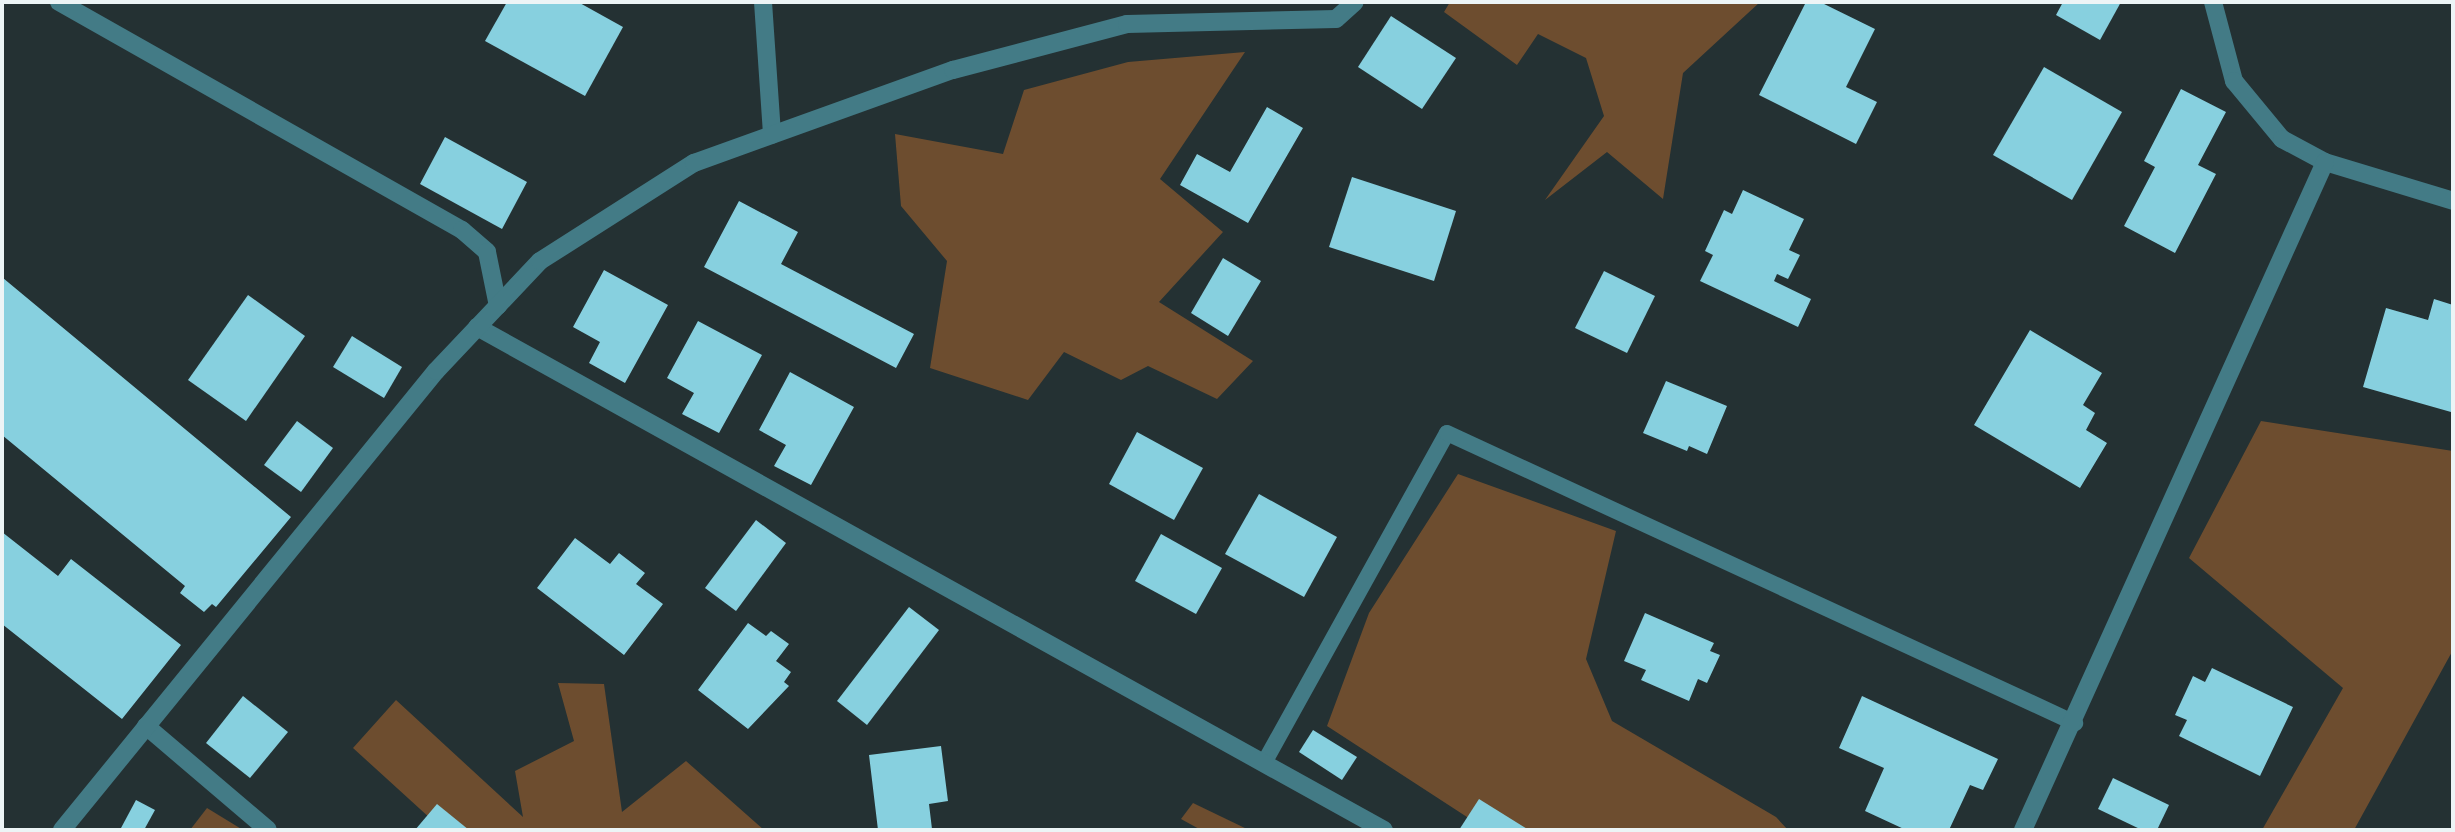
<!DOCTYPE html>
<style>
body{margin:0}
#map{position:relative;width:2455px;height:832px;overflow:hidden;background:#243133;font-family:"Noto Sans",sans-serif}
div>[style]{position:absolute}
.green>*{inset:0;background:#6d4d2f}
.building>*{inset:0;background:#87d0df}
.service>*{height:16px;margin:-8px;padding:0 8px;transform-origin:8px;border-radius:8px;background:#437b86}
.minor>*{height:18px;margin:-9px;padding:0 9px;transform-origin:9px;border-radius:9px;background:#437b86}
span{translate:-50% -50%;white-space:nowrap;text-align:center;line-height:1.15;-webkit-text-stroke:7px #1a2729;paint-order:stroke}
.frame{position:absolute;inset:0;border:4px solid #ecf4f6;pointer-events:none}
</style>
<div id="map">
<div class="green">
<div style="clip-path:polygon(1450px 2px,1760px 2px,1683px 73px,1663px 199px,1607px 152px,1545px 200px,1604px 116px,1586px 58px,1538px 34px,1517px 65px,1444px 12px)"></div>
<div style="clip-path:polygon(1245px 52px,1160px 179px,1223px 232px,1159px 302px,1253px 361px,1217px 399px,1148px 366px,1121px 380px,1064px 352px,1028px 400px,930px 368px,947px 261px,901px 206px,895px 134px,1003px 154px,1024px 90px,1128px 62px)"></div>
<div style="clip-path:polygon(2261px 421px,2453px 451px,2453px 650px,2354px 830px,2262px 830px,2343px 688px,2189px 558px)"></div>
<div style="clip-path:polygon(1458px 474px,1616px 531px,1586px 659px,1612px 721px,1776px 817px,1788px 830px,1487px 830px,1327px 726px,1369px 613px)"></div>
<div style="clip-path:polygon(558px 683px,604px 684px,622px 812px,686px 761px,764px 830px,427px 830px,431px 819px,353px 748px,396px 700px,523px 817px,515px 771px,574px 741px)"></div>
<div style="clip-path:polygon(1193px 803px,1249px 830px,1201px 830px,1181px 819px)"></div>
<div style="clip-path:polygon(207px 808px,243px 830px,190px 830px)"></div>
</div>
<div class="building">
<div style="clip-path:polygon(507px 2px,578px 2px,623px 27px,585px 96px,485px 41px)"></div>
<div style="clip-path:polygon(1806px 2px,1820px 2px,1875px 29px,1846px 87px,1877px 102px,1856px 144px,1759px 95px)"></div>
<div style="clip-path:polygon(2063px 2px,2121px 2px,2100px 40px,2056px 15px)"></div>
<div style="clip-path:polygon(1391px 16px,1456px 58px,1422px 109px,1358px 67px)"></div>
<div style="clip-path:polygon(2044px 67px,2122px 112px,2072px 200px,1993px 155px)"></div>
<div style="clip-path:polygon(2181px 89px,2226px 112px,2198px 165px,2216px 174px,2175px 253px,2124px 226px,2155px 167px,2144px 161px)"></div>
<div style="clip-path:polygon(1267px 107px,1303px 128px,1248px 223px,1180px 185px,1197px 154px,1230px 172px)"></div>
<div style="clip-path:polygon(445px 137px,527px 182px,502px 229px,420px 184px)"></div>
<div style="clip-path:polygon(1352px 177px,1456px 211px,1434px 281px,1329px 247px)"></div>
<div style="clip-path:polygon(1743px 190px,1804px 219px,1789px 250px,1800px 255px,1788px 279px,1777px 274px,1774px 281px,1811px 299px,1798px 327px,1700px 281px,1713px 255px,1705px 251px,1724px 210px,1732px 214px)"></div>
<div style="clip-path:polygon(739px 201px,798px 232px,781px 264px,914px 334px,896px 368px,704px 267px)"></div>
<div style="clip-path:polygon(1223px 258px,1261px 281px,1228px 336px,1191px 313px)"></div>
<div style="clip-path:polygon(604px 270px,668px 305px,625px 383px,589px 363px,600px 342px,573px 327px)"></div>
<div style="clip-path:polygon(1604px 271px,1655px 296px,1627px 353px,1575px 328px)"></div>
<div style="clip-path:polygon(3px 278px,291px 517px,216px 607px,212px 604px,204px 612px,180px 593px,185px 586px,2px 435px)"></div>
<div style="clip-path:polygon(248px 295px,305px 336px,246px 421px,188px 380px)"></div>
<div style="clip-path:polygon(2434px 299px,2453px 305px,2451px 412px,2363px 387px,2386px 308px,2428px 320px)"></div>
<div style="clip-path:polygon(698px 321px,762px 355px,719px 433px,682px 414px,694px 393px,667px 378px)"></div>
<div style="clip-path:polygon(2030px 330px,2102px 373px,2083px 405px,2095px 413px,2086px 430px,2107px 443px,2080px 488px,1974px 425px)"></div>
<div style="clip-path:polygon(352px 336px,402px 367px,384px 398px,333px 367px)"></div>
<div style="clip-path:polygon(790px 372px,854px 407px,811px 485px,774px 466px,786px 445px,759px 430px)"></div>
<div style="clip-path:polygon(1666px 381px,1727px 406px,1707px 454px,1689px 446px,1687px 451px,1643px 433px)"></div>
<div style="clip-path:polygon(297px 421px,333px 448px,301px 492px,264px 465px)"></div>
<div style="clip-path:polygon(1137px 432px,1203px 468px,1174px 520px,1109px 484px)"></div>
<div style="clip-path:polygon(1259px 494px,1337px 537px,1304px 597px,1225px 554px)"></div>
<div style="clip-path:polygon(756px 520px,786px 543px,736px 611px,705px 588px)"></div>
<div style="clip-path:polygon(2px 532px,58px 576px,71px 559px,181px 645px,122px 719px,2px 624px)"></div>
<div style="clip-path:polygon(1161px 534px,1222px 568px,1196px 614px,1135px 581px)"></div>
<div style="clip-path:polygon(575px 538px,610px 564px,619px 553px,645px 573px,636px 584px,663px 604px,624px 655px,537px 588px)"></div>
<div style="clip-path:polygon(909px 607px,939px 630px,867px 725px,837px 701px)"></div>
<div style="clip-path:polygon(1645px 613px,1714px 643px,1710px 651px,1720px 655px,1707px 683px,1698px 679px,1689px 701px,1641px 680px,1646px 670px,1624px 661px)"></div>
<div style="clip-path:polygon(748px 623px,766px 636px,771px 631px,789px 644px,776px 661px,791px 672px,784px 682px,789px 686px,748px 729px,698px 690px)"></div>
<div style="clip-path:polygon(2212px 668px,2293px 707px,2260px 776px,2179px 736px,2187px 720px,2175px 715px,2193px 676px,2205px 682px)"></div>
<div style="clip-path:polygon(243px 696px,288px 732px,250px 778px,206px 743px)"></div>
<div style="clip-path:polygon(1862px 696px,1998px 759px,1983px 790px,1970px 785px,1949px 830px,1906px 830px,1865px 811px,1884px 768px,1839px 748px)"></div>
<div style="clip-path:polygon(1313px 730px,1357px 757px,1342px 780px,1299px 752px)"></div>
<div style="clip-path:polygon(941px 746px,948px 801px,929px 804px,932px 829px,878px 830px,869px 755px)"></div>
<div style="clip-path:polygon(2113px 778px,2169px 805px,2157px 830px,2142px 830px,2098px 809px)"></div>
<div style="clip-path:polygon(1479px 799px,1529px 830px,1459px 830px)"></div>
<div style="clip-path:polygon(136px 800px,155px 810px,144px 830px,125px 830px,121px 828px)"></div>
<div style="clip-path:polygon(437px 804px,469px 830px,415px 830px)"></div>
</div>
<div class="service">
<div style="left:1264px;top:763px;width:377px;rotate:-61deg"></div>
<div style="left:1447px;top:433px;width:692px;rotate:24.79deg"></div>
</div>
<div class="minor">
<div style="left:59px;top:2px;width:463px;rotate:29.5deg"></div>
<div style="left:462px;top:230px;width:33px;rotate:41deg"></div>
<div style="left:487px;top:252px;width:55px;rotate:78.5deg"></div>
<div style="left:763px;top:2px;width:133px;rotate:86.1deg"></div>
<div style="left:2213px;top:2px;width:82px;rotate:75.1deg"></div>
<div style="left:2234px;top:81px;width:75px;rotate:50.4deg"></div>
<div style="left:2282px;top:139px;width:49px;rotate:28.1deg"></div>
<div style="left:2325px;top:162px;width:134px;rotate:16.9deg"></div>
<div style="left:477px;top:327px;width:1037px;rotate:29.01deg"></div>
<div style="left:146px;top:726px;width:160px;rotate:40.4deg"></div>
<div style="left:62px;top:830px;width:592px;rotate:-50.83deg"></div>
<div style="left:436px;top:371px;width:151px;rotate:-46.6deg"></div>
<div style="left:540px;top:261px;width:183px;rotate:-32.5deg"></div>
<div style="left:694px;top:163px;width:275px;rotate:-19.8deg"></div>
<div style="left:953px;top:70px;width:180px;rotate:-14.8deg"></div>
<div style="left:1127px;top:24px;width:209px;rotate:-1.4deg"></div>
<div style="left:1336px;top:19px;width:25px;rotate:-42deg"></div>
<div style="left:2023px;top:830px;width:733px;rotate:-65.67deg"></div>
</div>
<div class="frame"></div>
</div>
